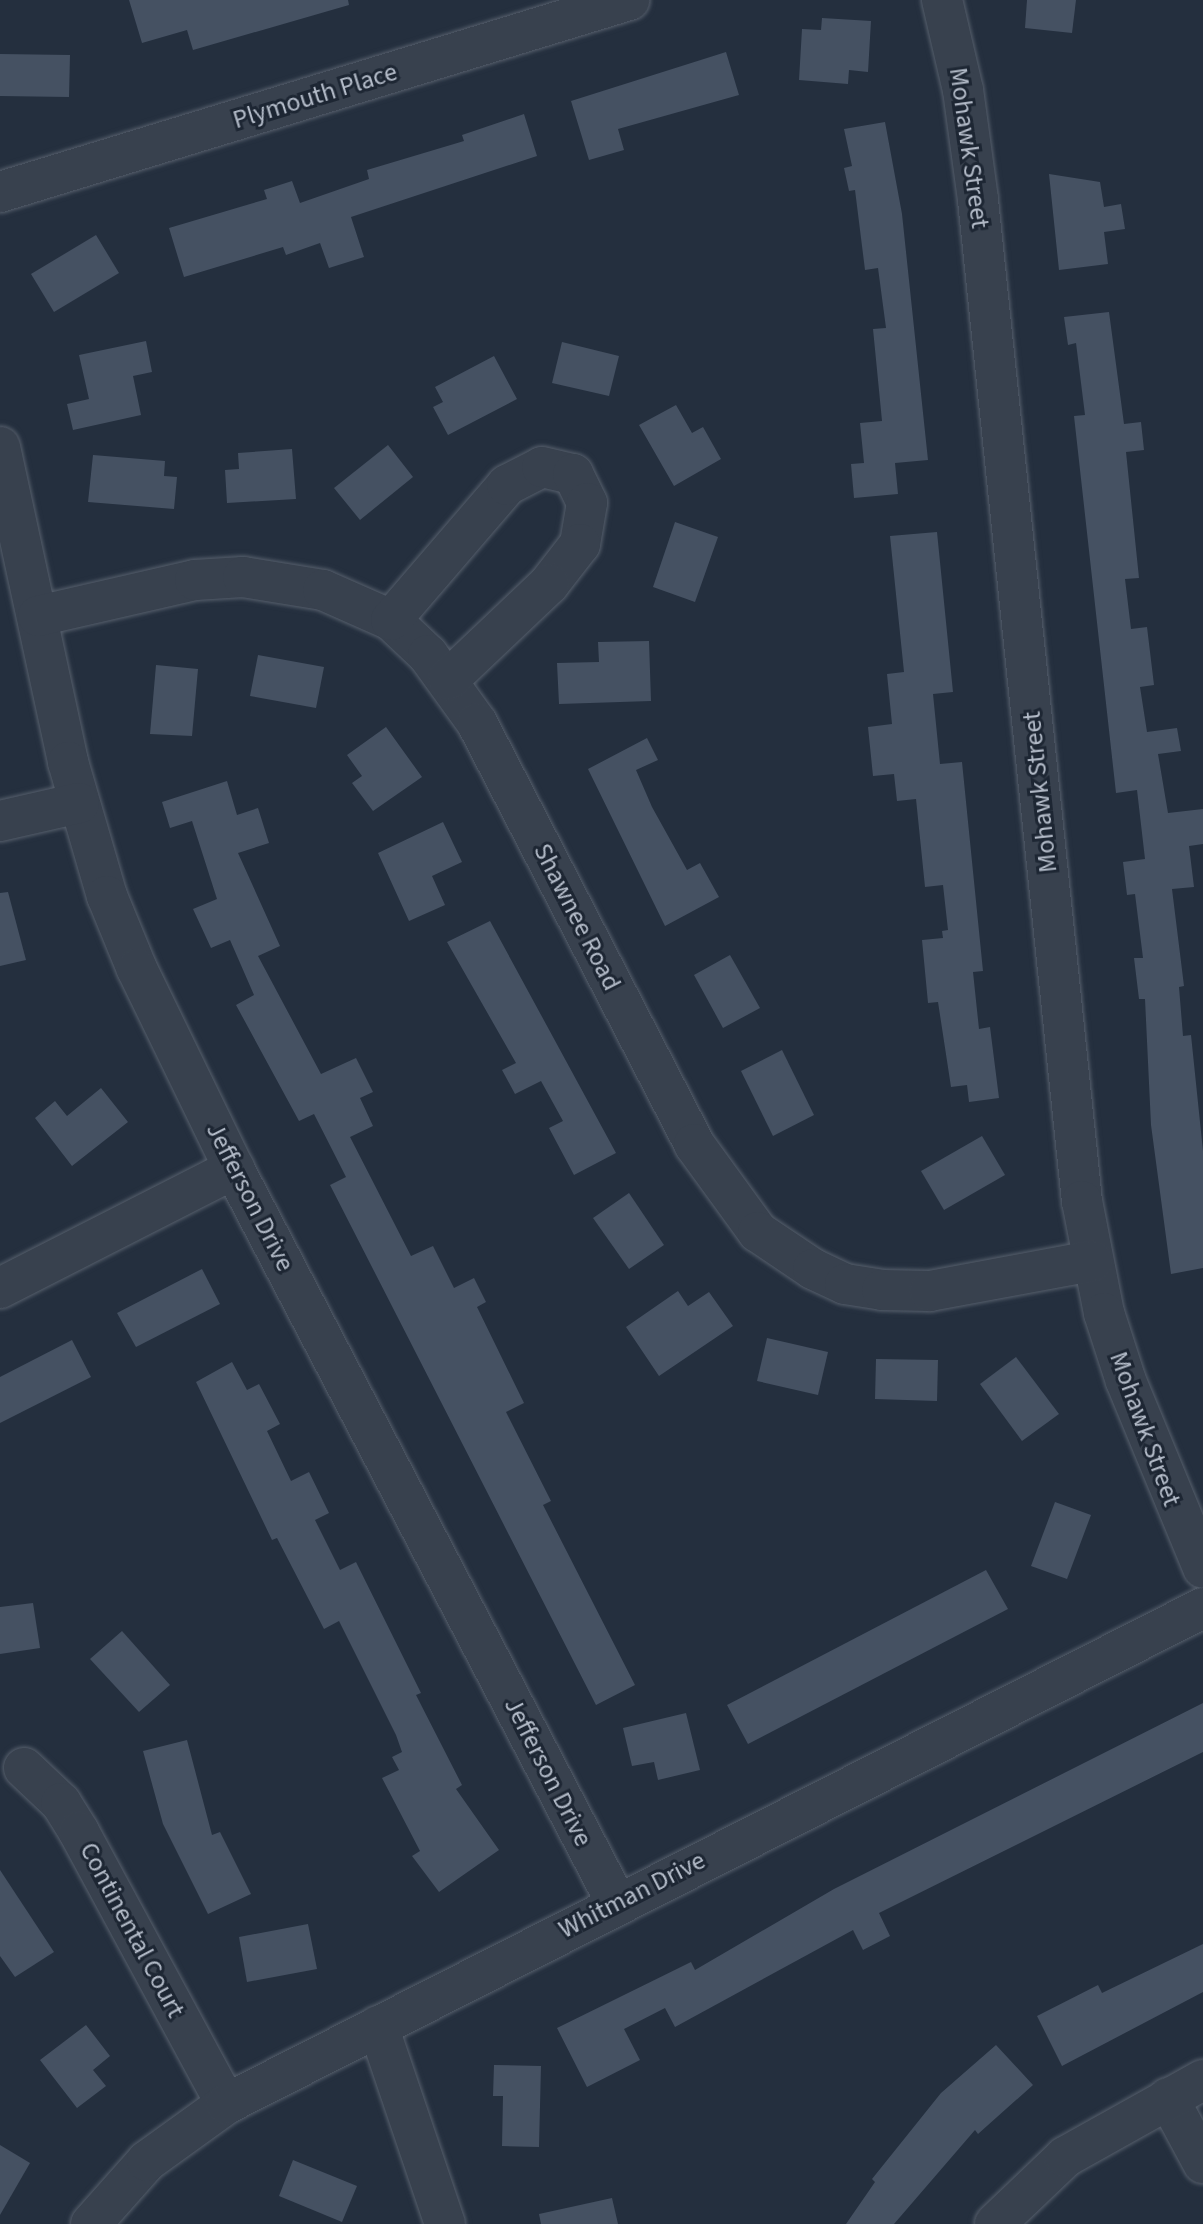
<!DOCTYPE html>
<style>
body{margin:0}
#map{position:relative;width:1203px;height:2224px;overflow:hidden;background:#242f3e;font-family:"Source Sans 3",sans-serif}
div>[style]{position:absolute}
.building>*{inset:0;background:#455162}
.roads{filter:drop-shadow(0 0 2px #565f6c) drop-shadow(0 0 2px #565f6c)}
.minor>*{height:40px;margin:-20px;padding:0 20px;transform-origin:20px;border-radius:20px;background:#38414e}
span{translate:-50% -50%;white-space:nowrap;text-align:center;line-height:1.15;-webkit-text-stroke:6px #1d2633;paint-order:stroke}
.street-label{font-size:26px;color:#b4bcc9}
</style>
<div id="map">
<div class="building">
<div style="clip-path:polygon(129px 0,348px 0,349px 5px,193px 50px,187px 30px,142px 43px)"></div>
<div style="clip-path:polygon(1027px 0,1076px 0,1072px 33px,1025px 28px)"></div>
<div style="clip-path:polygon(822px 18px,871px 21px,868px 72px,849px 70px,848px 84px,799px 80px,802px 29px,821px 30px)"></div>
<div style="clip-path:polygon(726px 52px,739px 95px,618px 129px,624px 150px,589px 160px,571px 101px)"></div>
<div style="clip-path:polygon(0 54px,70px 55px,69px 97px,0 96px)"></div>
<div style="clip-path:polygon(524px 114px,537px 156px,351px 217px,364px 257px,329px 268px,320px 243px,286px 255px,283px 247px,184px 277px,169px 228px,267px 199px,264px 190px,292px 181px,300px 203px,369px 179px,367px 170px,464px 141px,462px 135px)"></div>
<div style="clip-path:polygon(885px 122px,902px 214px,928px 460px,895px 463px,898px 494px,854px 498px,851px 464px,864px 463px,860px 423px,882px 421px,873px 329px,886px 328px,878px 268px,865px 270px,855px 190px,849px 191px,844px 168px,852px 166px,844px 129px)"></div>
<div style="clip-path:polygon(1049px 174px,1100px 182px,1104px 207px,1121px 204px,1125px 229px,1104px 232px,1108px 264px,1059px 270px)"></div>
<div style="clip-path:polygon(96px 235px,119px 273px,54px 312px,31px 274px)"></div>
<div style="clip-path:polygon(1109px 312px,1124px 424px,1141px 422px,1144px 450px,1126px 452px,1139px 578px,1125px 579px,1131px 629px,1147px 627px,1154px 685px,1140px 687px,1147px 732px,1177px 728px,1181px 751px,1158px 754px,1168px 813px,1203px 809px,1203px 844px,1189px 846px,1194px 887px,1172px 889px,1184px 986px,1179px 987px,1183px 1036px,1191px 1035px,1203px 1151px,1203px 1268px,1171px 1274px,1151px 1125px,1145px 999px,1139px 999px,1134px 958px,1143px 958px,1135px 894px,1127px 895px,1123px 862px,1145px 859px,1137px 790px,1116px 793px,1074px 416px,1085px 415px,1076px 343px,1068px 345px,1064px 317px)"></div>
<div style="clip-path:polygon(146px 341px,152px 372px,133px 376px,141px 415px,73px 430px,67px 404px,89px 399px,79px 355px)"></div>
<div style="clip-path:polygon(562px 342px,619px 356px,609px 396px,552px 383px)"></div>
<div style="clip-path:polygon(494px 356px,517px 399px,448px 435px,433px 407px,443px 402px,435px 387px)"></div>
<div style="clip-path:polygon(676px 405px,692px 433px,703px 427px,721px 459px,674px 486px,639px 425px)"></div>
<div style="clip-path:polygon(388px 445px,413px 477px,360px 520px,334px 488px)"></div>
<div style="clip-path:polygon(292px 449px,296px 499px,227px 503px,225px 470px,239px 469px,238px 453px)"></div>
<div style="clip-path:polygon(93px 455px,165px 461px,164px 476px,177px 477px,174px 509px,88px 502px)"></div>
<div style="clip-path:polygon(675px 522px,718px 537px,695px 602px,653px 587px)"></div>
<div style="clip-path:polygon(937px 532px,953px 692px,933px 694px,940px 764px,962px 762px,983px 971px,973px 972px,979px 1029px,990px 1027px,999px 1098px,969px 1102px,967px 1085px,951px 1087px,938px 1002px,928px 1003px,922px 940px,943px 938px,942px 931px,948px 930px,943px 885px,925px 887px,916px 799px,897px 801px,894px 774px,873px 776px,868px 727px,892px 724px,887px 674px,904px 672px,890px 536px)"></div>
<div style="clip-path:polygon(649px 641px,651px 701px,559px 704px,557px 663px,599px 662px,598px 642px)"></div>
<div style="clip-path:polygon(258px 655px,324px 667px,316px 708px,250px 696px)"></div>
<div style="clip-path:polygon(156px 665px,198px 669px,192px 736px,150px 734px)"></div>
<div style="clip-path:polygon(386px 727px,422px 777px,373px 811px,352px 783px,362px 776px,347px 755px)"></div>
<div style="clip-path:polygon(647px 738px,658px 760px,636px 770px,652px 807px,687px 870px,700px 863px,719px 897px,665px 926px,588px 769px)"></div>
<div style="clip-path:polygon(227px 781px,237px 815px,258px 808px,269px 843px,238px 853px,280px 946px,258px 956px,321px 1074px,356px 1058px,373px 1092px,360px 1098px,373px 1126px,350px 1137px,411px 1256px,433px 1246px,454px 1288px,474px 1278px,486px 1302px,477px 1307px,524px 1403px,506px 1412px,551px 1501px,543px 1505px,635px 1685px,596px 1705px,330px 1185px,346px 1177px,314px 1114px,299px 1121px,236px 1005px,254px 995px,230px 940px,211px 948px,193px 909px,217px 899px,192px 821px,170px 828px,162px 802px)"></div>
<div style="clip-path:polygon(443px 822px,462px 862px,432px 876px,445px 905px,409px 921px,378px 853px)"></div>
<div style="clip-path:polygon(8px 892px,26px 960px,0 966px,0 893px)"></div>
<div style="clip-path:polygon(490px 921px,616px 1153px,574px 1175px,549px 1128px,563px 1121px,541px 1081px,515px 1094px,502px 1070px,516px 1063px,447px 942px)"></div>
<div style="clip-path:polygon(730px 955px,760px 1008px,723px 1028px,694px 975px)"></div>
<div style="clip-path:polygon(782px 1050px,814px 1115px,773px 1136px,741px 1071px)"></div>
<div style="clip-path:polygon(101px 1088px,128px 1122px,72px 1166px,35px 1118px,55px 1101px,67px 1116px)"></div>
<div style="clip-path:polygon(982px 1136px,1005px 1175px,944px 1210px,921px 1171px)"></div>
<div style="clip-path:polygon(629px 1193px,664px 1245px,629px 1269px,593px 1218px)"></div>
<div style="clip-path:polygon(202px 1269px,220px 1304px,136px 1347px,117px 1313px)"></div>
<div style="clip-path:polygon(678px 1291px,688px 1306px,709px 1292px,733px 1326px,659px 1376px,626px 1327px)"></div>
<div style="clip-path:polygon(767px 1338px,828px 1352px,818px 1395px,757px 1381px)"></div>
<div style="clip-path:polygon(72px 1340px,91px 1377px,0 1423px,0 1377px)"></div>
<div style="clip-path:polygon(1016px 1357px,1059px 1414px,1022px 1441px,980px 1384px)"></div>
<div style="clip-path:polygon(876px 1359px,938px 1360px,937px 1401px,875px 1399px)"></div>
<div style="clip-path:polygon(232px 1362px,247px 1390px,259px 1384px,280px 1424px,267px 1431px,291px 1481px,309px 1472px,329px 1513px,315px 1520px,340px 1570px,356px 1562px,421px 1693px,416px 1695px,462px 1785px,456px 1789px,499px 1850px,439px 1892px,412px 1856px,420px 1851px,382px 1778px,399px 1770px,392px 1757px,402px 1752px,396px 1735px,339px 1621px,324px 1629px,277px 1538px,272px 1540px,196px 1382px)"></div>
<div style="clip-path:polygon(1055px 1502px,1091px 1515px,1067px 1579px,1031px 1566px)"></div>
<div style="clip-path:polygon(986px 1570px,1008px 1609px,748px 1744px,727px 1705px)"></div>
<div style="clip-path:polygon(33px 1603px,40px 1648px,0 1654px,0 1607px)"></div>
<div style="clip-path:polygon(122px 1631px,170px 1685px,139px 1712px,90px 1659px)"></div>
<div style="clip-path:polygon(1203px 1703px,1203px 1752px,879px 1913px,890px 1936px,863px 1950px,853px 1930px,675px 2027px,665px 2008px,624px 2029px,640px 2060px,587px 2087px,557px 2028px,691px 1962px,695px 1970px,834px 1889px)"></div>
<div style="clip-path:polygon(686px 1713px,700px 1770px,658px 1780px,654px 1762px,632px 1766px,623px 1728px)"></div>
<div style="clip-path:polygon(187px 1740px,212px 1835px,220px 1832px,251px 1894px,208px 1914px,163px 1824px,143px 1751px)"></div>
<div style="clip-path:polygon(0 1870px,54px 1952px,15px 1977px,0 1956px)"></div>
<div style="clip-path:polygon(308px 1924px,317px 1969px,247px 1982px,239px 1937px)"></div>
<div style="clip-path:polygon(1203px 1944px,1203px 1992px,1062px 2066px,1037px 2016px,1098px 1985px,1102px 1993px)"></div>
<div style="clip-path:polygon(86px 2025px,110px 2056px,93px 2070px,106px 2086px,77px 2108px,40px 2060px)"></div>
<div style="clip-path:polygon(996px 2045px,1033px 2085px,978px 2134px,975px 2130px,894px 2224px,846px 2224px,875px 2182px,872px 2179px,941px 2093px)"></div>
<div style="clip-path:polygon(494px 2065px,541px 2066px,539px 2147px,502px 2146px,503px 2096px,493px 2096px)"></div>
<div style="clip-path:polygon(0 2145px,30px 2163px,0 2215px)"></div>
<div style="clip-path:polygon(293px 2160px,357px 2186px,342px 2222px,279px 2196px)"></div>
<div style="clip-path:polygon(612px 2198px,618px 2224px,541px 2224px,539px 2214px)"></div>
</div>
<div class="roads">
<div class="minor">
<div style="left:942px;top:0;width:92px;rotate:76.9deg"></div>
<div style="left:963px;top:90px;width:111px;rotate:82.2deg"></div>
<div style="left:978px;top:200px;width:1006px;rotate:84.07deg"></div>
<div style="left:1082px;top:1201px;width:114px;rotate:78.9deg"></div>
<div style="left:1104px;top:1313px;width:71px;rotate:72.1deg"></div>
<div style="left:1126px;top:1381px;width:202px;rotate:67.6deg"></div>
<div style="left:0;top:192px;width:658px;rotate:-16.97deg"></div>
<div style="left:0;top:447px;width:322px;rotate:77.8deg"></div>
<div style="left:68px;top:762px;width:140px;rotate:73.8deg"></div>
<div style="left:107px;top:896px;width:79px;rotate:67.7deg"></div>
<div style="left:137px;top:969px;width:222px;rotate:64.1deg"></div>
<div style="left:234px;top:1169px;width:827px;rotate:62.47deg"></div>
<div style="left:38px;top:616px;width:161px;rotate:-12.9deg"></div>
<div style="left:195px;top:580px;width:48px;rotate:-3.6deg"></div>
<div style="left:243px;top:577px;width:81px;rotate:9.2deg"></div>
<div style="left:323px;top:590px;width:74px;rotate:23.8deg"></div>
<div style="left:391px;top:620px;width:51px;rotate:43.4deg"></div>
<div style="left:428px;top:655px;width:84px;rotate:54.2deg"></div>
<div style="left:477px;top:723px;width:474px;rotate:62.7deg"></div>
<div style="left:694px;top:1144px;width:109px;rotate:54deg"></div>
<div style="left:758px;top:1232px;width:66px;rotate:33.9deg"></div>
<div style="left:813px;top:1269px;width:35px;rotate:25deg"></div>
<div style="left:845px;top:1284px;width:37px;rotate:9deg"></div>
<div style="left:882px;top:1290px;width:48px;rotate:1.2deg"></div>
<div style="left:930px;top:1291px;width:165px;rotate:-10.5deg"></div>
<div style="left:391px;top:620px;width:178px;rotate:-49.3deg"></div>
<div style="left:507px;top:485px;width:39px;rotate:-27deg"></div>
<div style="left:542px;top:467px;width:32px;rotate:13deg"></div>
<div style="left:573px;top:474px;width:32px;rotate:64deg"></div>
<div style="left:587px;top:503px;width:42px;rotate:99.7deg"></div>
<div style="left:580px;top:544px;width:51px;rotate:127.8deg"></div>
<div style="left:549px;top:584px;width:139px;rotate:136.5deg"></div>
<div style="left:0;top:821px;width:81px;rotate:-12.8deg"></div>
<div style="left:0;top:1288px;width:263px;rotate:-27deg"></div>
<div style="left:24px;top:1768px;width:51px;rotate:43.4deg"></div>
<div style="left:61px;top:1803px;width:34px;rotate:58deg"></div>
<div style="left:79px;top:1832px;width:309px;rotate:61.6deg"></div>
<div style="left:378px;top:2026px;width:209px;rotate:71.3deg"></div>
<div style="left:1168px;top:2098px;width:74px;rotate:61.7deg"></div>
<div style="left:91px;top:2224px;width:84px;rotate:-48.4deg"></div>
<div style="left:147px;top:2161px;width:97px;rotate:-35.8deg"></div>
<div style="left:226px;top:2104px;width:1096px;rotate:-26.92deg"></div>
<div style="left:995px;top:2224px;width:97px;rotate:-43.7deg"></div>
<div style="left:1065px;top:2157px;width:158px;rotate:-29.2deg"></div>
</div>
</div>
<div class="street-label">
<span style="left:315px;top:96px;rotate:-17deg">Plymouth Place</span>
<span style="left:969px;top:148px;rotate:82deg">Mohawk Street</span>
<span style="left:1040px;top:792px;rotate:-96deg">Mohawk Street</span>
<span style="left:577px;top:917px;rotate:63deg">Shawnee Road</span>
<span style="left:250px;top:1197px;rotate:63deg">Jefferson Drive</span>
<span style="left:1145px;top:1429px;rotate:70deg">Mohawk Street</span>
<span style="left:548px;top:1772px;rotate:63deg">Jefferson Drive</span>
<span style="left:632px;top:1895px;rotate:-27deg">Whitman Drive</span>
<span style="left:132px;top:1930px;rotate:62deg">Continental Court</span>
</div>
</div>
